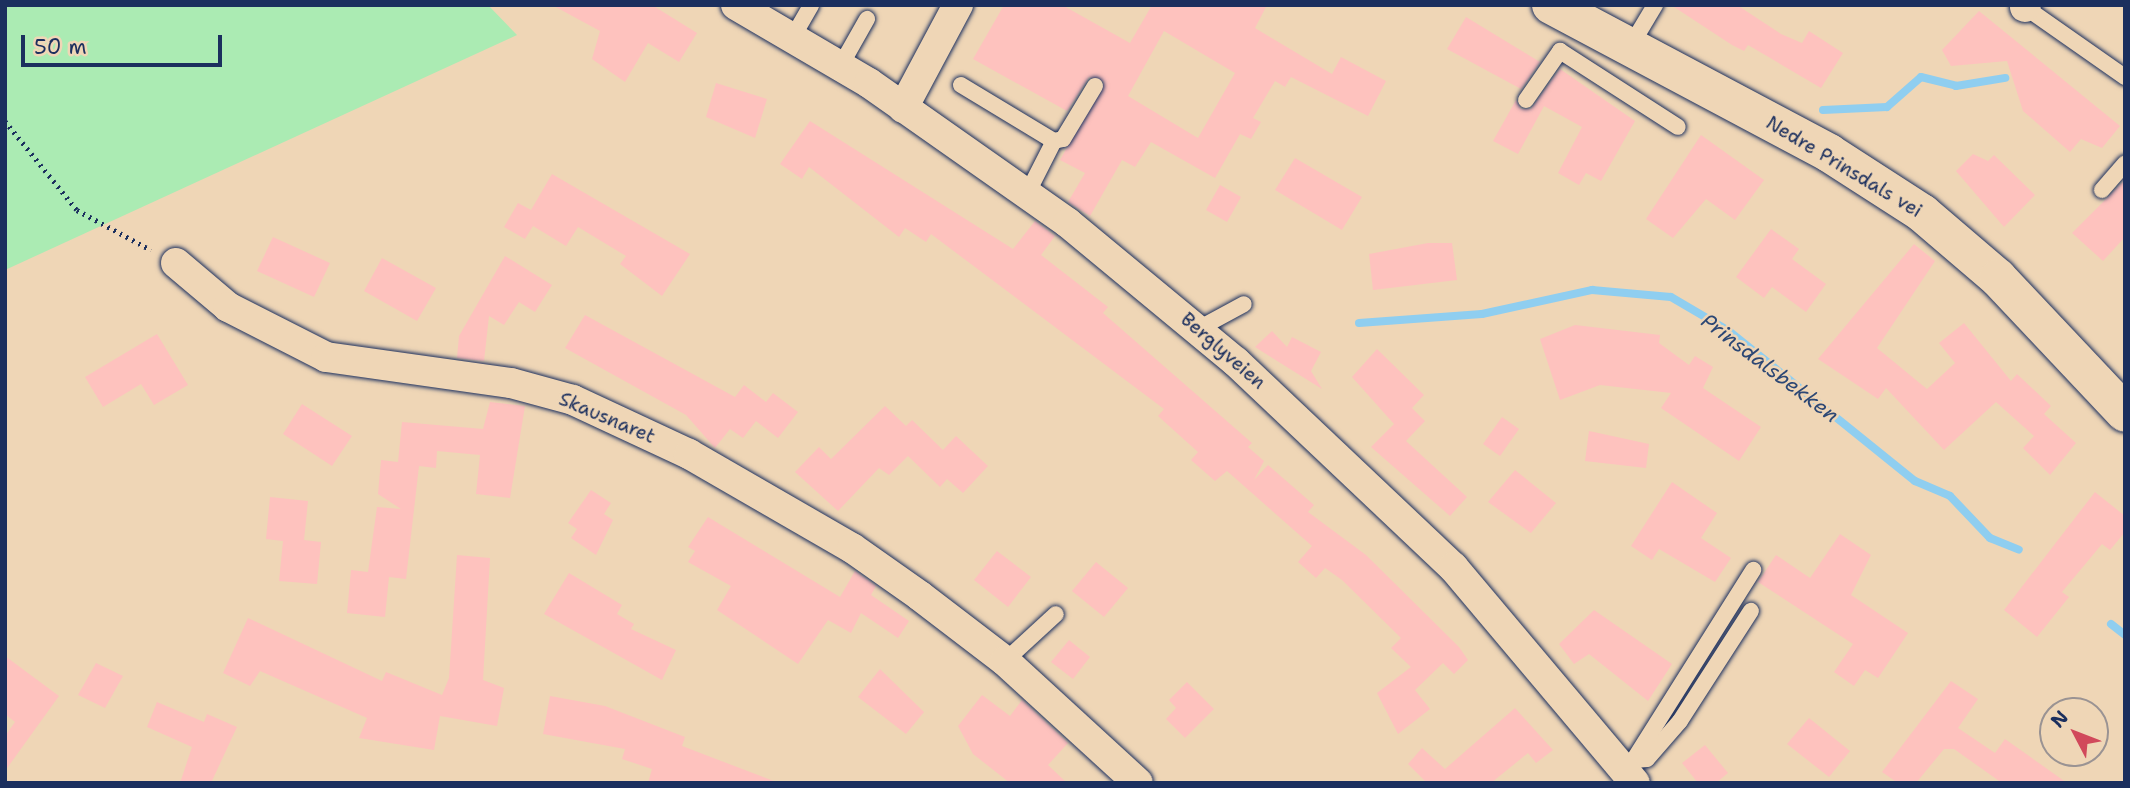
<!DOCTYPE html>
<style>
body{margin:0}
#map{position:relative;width:2130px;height:788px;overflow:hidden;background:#efd6b6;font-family:"Shantell Sans",sans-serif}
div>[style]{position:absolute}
.green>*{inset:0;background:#abebb3}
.stream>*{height:8px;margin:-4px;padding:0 4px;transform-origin:4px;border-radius:4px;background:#8fcef0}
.building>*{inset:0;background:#fec2be}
.path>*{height:4.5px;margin-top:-2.25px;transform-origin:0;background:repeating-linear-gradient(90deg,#1b2f5e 0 2px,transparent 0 7px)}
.roads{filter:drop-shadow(0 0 2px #1b2f5e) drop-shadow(0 0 2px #1b2f5e)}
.lane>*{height:16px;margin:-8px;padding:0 8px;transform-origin:8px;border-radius:8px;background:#efd6b6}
.street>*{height:30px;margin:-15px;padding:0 15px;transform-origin:15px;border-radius:15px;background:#efd6b6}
.secondary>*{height:38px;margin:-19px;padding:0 19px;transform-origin:19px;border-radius:19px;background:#efd6b6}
span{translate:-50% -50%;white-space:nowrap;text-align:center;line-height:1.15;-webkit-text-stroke:5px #efd6b6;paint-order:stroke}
.street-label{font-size:19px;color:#1b2f5e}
.water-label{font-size:21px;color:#2c4774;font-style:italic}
.frame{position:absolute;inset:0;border:7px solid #1b2f5e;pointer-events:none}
.north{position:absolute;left:2039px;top:697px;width:70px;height:70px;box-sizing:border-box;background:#efd6b6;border:2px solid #9a9393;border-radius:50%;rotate:312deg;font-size:19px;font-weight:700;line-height:28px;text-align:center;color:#1b2f5e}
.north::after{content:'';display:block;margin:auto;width:24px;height:32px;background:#d1495b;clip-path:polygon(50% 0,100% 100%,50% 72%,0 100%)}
.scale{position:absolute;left:21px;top:35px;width:201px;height:32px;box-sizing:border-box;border:4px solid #1b2f5e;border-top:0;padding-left:9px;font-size:21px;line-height:24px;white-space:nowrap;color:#1b2f5e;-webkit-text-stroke:5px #efd6b6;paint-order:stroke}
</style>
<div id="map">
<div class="green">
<div style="clip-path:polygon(5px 5px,488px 5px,517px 35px,5px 270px)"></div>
</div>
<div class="stream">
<div style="left:1823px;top:110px;width:64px;rotate:-2.7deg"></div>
<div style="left:1887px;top:107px;width:45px;rotate:-41.4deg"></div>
<div style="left:1921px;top:77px;width:36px;rotate:14deg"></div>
<div style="left:1956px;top:86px;width:50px;rotate:-9.3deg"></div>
<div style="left:1359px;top:323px;width:123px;rotate:-4.2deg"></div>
<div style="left:1482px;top:314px;width:113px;rotate:-12.3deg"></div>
<div style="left:1592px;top:290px;width:79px;rotate:5.1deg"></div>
<div style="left:1671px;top:297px;width:67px;rotate:30.4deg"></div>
<div style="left:1729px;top:331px;width:239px;rotate:38.9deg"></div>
<div style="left:1915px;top:481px;width:38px;rotate:23deg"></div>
<div style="left:1950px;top:496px;width:58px;rotate:46.4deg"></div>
<div style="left:1990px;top:538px;width:31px;rotate:22deg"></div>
<div style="left:2111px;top:624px;width:18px;rotate:38deg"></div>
</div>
<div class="building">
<div style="clip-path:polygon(552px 5px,652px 5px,697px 33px,679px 62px,648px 43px,625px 82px,592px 59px,600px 31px)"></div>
<div style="clip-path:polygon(evenodd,1004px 5px,1062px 5px,1130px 43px,1152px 5px,1267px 5px,1255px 28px,1332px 74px,1341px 57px,1386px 81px,1368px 116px,1291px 77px,1285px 87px,1275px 81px,1253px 118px,1261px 122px,1251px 139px,1240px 134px,1215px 178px,1151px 142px,1135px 167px,1122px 160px,1090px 216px,1068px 202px,1085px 173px,1060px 160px,1104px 82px,1089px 77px,1067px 111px,973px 59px,1004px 5px,1164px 31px,1235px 73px,1198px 138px,1128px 96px,1164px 31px)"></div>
<div style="clip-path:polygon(1671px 5px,1737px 5px,1781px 34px,1802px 43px,1809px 31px,1843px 53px,1821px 88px,1748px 45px,1744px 51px,1732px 45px)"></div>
<div style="clip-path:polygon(1979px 11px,2120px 126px,2102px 148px,2081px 139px,2070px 152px,2023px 111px,2007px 61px,1951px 66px,1942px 50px)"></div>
<div style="clip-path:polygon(1466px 17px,1540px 62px,1521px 89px,1447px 49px)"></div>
<div style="clip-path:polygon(1560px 69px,1635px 121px,1601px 181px,1586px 173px,1579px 185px,1558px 173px,1582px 127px,1544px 106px,1518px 154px,1493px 141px,1516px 100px,1521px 109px,1531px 109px)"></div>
<div style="clip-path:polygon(716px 83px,767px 99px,755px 138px,706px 117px)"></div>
<div style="clip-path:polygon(810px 121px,1013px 249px,1035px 221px,1055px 236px,1041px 255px,1108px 307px,1103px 313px,1252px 443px,1248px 447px,1264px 461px,1254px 480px,1268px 465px,1314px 505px,1308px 512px,1366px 555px,1459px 647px,1468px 660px,1454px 674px,1443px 663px,1415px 690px,1430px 709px,1398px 734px,1377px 693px,1411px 667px,1391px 648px,1401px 638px,1342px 580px,1325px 568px,1316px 578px,1298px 562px,1312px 546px,1227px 471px,1215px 481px,1191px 460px,1198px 452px,1158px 416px,1164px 409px,931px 234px,926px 242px,905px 228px,899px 237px,809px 167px,802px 179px,780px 164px)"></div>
<div style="clip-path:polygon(1701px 135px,1764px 180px,1735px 220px,1706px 199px,1673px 238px,1646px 219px)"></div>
<div style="clip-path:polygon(1973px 154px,1988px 161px,1994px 155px,2035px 195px,2004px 227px,1956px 171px)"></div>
<div style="clip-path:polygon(1295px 158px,1362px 197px,1342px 230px,1275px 190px)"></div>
<div style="clip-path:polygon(552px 174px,690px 254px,662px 296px,620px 264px,626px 256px,578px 227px,566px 246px,533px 226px,525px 239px,504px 227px,518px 203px,531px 210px)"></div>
<div style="clip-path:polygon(2125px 180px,2125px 237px,2103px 261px,2072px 233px)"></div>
<div style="clip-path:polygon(1220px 185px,1241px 197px,1227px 222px,1206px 210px)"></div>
<div style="clip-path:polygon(1771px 229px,1799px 249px,1792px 259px,1826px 284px,1806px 312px,1772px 287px,1764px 298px,1736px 277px)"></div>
<div style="clip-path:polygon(273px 237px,330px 263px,314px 297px,257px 271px)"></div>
<div style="clip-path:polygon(1428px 243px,1452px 243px,1457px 280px,1373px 290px,1369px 254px)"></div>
<div style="clip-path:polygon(1914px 244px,1935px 261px,1877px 348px,1927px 389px,1955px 363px,1939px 343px,1964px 323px,2011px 381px,2017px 374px,2051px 406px,2044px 414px,2076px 443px,2050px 475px,2023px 448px,2034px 436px,1996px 402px,1944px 450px,1886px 388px,1878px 399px,1818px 359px)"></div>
<div style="clip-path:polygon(505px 256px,552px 285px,535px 312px,519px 302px,504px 325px,489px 316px,484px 361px,457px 358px,459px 336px)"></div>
<div style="clip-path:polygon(382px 258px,436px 288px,417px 321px,364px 291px)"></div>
<div style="clip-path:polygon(585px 315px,735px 397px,744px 385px,766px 402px,773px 393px,798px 412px,778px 438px,756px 421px,743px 438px,730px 429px,715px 448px,686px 415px,565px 348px)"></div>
<div style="clip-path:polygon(1575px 325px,1660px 335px,1659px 343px,1689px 365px,1695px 356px,1713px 367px,1703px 388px,1761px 427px,1739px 461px,1661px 408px,1671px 393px,1600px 385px,1560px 400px,1540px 339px)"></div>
<div style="clip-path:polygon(1272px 331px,1287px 347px,1292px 337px,1321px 352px,1311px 371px,1322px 389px,1255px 347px)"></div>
<div style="clip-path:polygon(157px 334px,188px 385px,154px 405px,141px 384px,103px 407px,85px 377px)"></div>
<div style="clip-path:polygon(1377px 349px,1424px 395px,1412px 408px,1425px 421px,1406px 441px,1467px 497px,1450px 516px,1371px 447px,1394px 424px,1352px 377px)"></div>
<div style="clip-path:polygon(490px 402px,525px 406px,510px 498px,476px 494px,480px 455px,437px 451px,436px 468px,419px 466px,406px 579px,389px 577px,385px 617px,347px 613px,351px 570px,368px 572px,377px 507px,401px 509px,378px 494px,381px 460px,398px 462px,402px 422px,483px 429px)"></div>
<div style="clip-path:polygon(302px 404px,352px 436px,332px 466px,283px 434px)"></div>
<div style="clip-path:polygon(885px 406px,906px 426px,912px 420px,943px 450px,956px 436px,988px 466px,963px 493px,947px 479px,940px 487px,908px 456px,889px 475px,879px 468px,838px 511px,795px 472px,819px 447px,831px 459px)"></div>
<div style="clip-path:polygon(1502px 417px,1519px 429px,1500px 456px,1483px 444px)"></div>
<div style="clip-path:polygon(1589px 431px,1649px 444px,1646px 468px,1585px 461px)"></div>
<div style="clip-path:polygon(1515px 470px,1556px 503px,1531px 533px,1488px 502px)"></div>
<div style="clip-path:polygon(1672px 482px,1717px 513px,1701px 538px,1731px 558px,1715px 582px,1659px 549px,1652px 560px,1631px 546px)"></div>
<div style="clip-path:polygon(591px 490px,611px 503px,604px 514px,613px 520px,596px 555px,571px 538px,577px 529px,568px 523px)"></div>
<div style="clip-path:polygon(2095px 492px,2125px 516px,2125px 532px,2110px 550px,2102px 544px,2062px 592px,2069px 597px,2037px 637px,2004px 610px)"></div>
<div style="clip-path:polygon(270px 497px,308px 501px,304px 540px,321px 542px,317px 584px,279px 581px,283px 541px,266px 539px)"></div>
<div style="clip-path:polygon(708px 517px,840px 597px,855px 571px,876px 586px,871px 595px,909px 621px,898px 638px,861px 613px,851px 633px,828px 620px,798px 664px,717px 610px,731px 586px,688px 562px,695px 551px,688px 547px)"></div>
<div style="clip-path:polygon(1840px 534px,1871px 555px,1851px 595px,1908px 633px,1878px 678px,1865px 670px,1854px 686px,1834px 672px,1853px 644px,1758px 582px,1776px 555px,1810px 578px)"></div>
<div style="clip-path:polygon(997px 551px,1031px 577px,1008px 607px,974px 580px)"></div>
<div style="clip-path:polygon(457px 555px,490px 558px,483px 680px,504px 688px,497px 726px,440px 716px,434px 750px,359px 738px,367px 718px,260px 671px,250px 686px,223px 673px,248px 618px,382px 681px,386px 672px,442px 695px,449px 678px)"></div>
<div style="clip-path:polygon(1096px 562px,1128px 588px,1104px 617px,1072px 591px)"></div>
<div style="clip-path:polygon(569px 573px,622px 605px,617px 614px,634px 624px,631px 629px,676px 650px,662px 680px,544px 614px)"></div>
<div style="clip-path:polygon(1594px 610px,1672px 664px,1648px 701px,1589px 654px,1574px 664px,1559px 644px)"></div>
<div style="clip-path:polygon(1069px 640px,1090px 657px,1073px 679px,1051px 662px)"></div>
<div style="clip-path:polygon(5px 656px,59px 696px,5px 771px,5px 736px,15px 722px,5px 714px)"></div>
<div style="clip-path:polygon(96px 663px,123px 676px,105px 708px,78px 695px)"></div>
<div style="clip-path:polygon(880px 669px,924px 712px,906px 734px,858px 697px)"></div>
<div style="clip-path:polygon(1951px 681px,1978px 699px,1958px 728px,1995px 753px,2005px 739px,2067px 783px,2002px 783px,1954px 749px,1944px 749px,1916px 783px,1898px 783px,1882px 772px)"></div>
<div style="clip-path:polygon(1187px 682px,1214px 709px,1185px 738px,1166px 719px,1176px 708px,1169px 700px)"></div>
<div style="clip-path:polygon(982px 695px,1010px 716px,1022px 700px,1068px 743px,1048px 765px,1067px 783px,1010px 783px,973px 754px,958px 726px)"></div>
<div style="clip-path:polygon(550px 696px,605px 706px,685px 737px,682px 746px,779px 783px,648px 783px,652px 769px,622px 759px,625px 749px,543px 734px)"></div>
<div style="clip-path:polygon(157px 702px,204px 722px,207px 714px,237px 727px,211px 783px,180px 783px,192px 747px,147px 727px)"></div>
<div style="clip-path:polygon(1515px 708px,1553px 750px,1536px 763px,1528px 753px,1491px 783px,1427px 783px,1408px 764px,1422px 748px,1445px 769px)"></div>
<div style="clip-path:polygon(1809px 718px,1850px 751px,1829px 777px,1787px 744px)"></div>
<div style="clip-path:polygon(1705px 745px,1728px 773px,1716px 783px,1698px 783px,1682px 763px)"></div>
</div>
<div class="path">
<div style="left:5px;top:121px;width:114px;rotate:51deg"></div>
<div style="left:77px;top:210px;width:84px;rotate:28.4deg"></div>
</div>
<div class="roads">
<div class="lane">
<div style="left:2022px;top:5px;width:126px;rotate:35deg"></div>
<div style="left:794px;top:35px;width:34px;rotate:-60deg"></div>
<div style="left:1630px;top:47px;width:49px;rotate:-59.2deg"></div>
<div style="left:841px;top:65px;width:53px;rotate:-60.5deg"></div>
<div style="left:961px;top:85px;width:109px;rotate:31.1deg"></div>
<div style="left:1526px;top:100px;width:60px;rotate:-55.2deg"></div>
<div style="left:1560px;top:51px;width:140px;rotate:32.8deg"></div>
<div style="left:2102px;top:190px;width:35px;rotate:-49deg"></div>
<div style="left:1027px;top:194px;width:59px;rotate:-63deg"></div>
<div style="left:1054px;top:141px;width:9px;rotate:-13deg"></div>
<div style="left:1063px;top:139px;width:62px;rotate:-58.9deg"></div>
<div style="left:1198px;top:329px;width:52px;rotate:-28.5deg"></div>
<div style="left:1005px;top:661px;width:69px;rotate:-42.7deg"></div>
<div style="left:1635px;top:760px;width:12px;rotate:-5deg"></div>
<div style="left:1647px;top:759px;width:50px;rotate:-49deg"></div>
<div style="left:1680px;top:721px;width:131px;rotate:-57.2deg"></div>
<div style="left:1626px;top:772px;width:239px;rotate:-57.8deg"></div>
</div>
<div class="street">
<div style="left:736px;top:5px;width:154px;rotate:30.4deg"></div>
<div style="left:869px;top:83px;width:243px;rotate:35.1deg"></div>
<div style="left:1068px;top:223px;width:218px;rotate:39.6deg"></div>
<div style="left:1236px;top:362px;width:299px;rotate:43.4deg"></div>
<div style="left:1453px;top:567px;width:282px;rotate:49.9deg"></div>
<div style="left:2025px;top:7px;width:2px;rotate:-63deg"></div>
<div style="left:903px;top:108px;width:117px;rotate:-61.9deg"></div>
<div style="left:176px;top:263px;width:68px;rotate:40.2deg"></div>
<div style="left:228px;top:307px;width:110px;rotate:27deg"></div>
<div style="left:326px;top:357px;width:187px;rotate:8deg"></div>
<div style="left:511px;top:383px;width:64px;rotate:15.3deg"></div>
<div style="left:573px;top:400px;width:128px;rotate:25deg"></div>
<div style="left:689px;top:454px;width:188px;rotate:30deg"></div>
<div style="left:852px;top:548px;width:83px;rotate:35.2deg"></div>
<div style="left:920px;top:596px;width:107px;rotate:37.4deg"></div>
<div style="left:1005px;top:661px;width:180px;rotate:42.5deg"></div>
</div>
<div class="secondary">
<div style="left:1551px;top:5px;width:315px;rotate:28deg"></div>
<div style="left:1829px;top:153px;width:111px;rotate:32.8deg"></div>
<div style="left:1922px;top:213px;width:100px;rotate:40.5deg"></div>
<div style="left:1998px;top:278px;width:185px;rotate:46.7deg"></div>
</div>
</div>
<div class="street-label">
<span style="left:1844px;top:167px;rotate:31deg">Nedre Prinsdals vei</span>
<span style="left:1223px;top:351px;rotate:41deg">Berglyveien</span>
<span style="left:607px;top:418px;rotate:23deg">Skausnaret</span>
</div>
<div class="water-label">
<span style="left:1770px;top:368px;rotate:37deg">Prinsdalsbekken</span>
</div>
<div class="frame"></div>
<div class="north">N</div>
<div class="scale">50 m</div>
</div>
